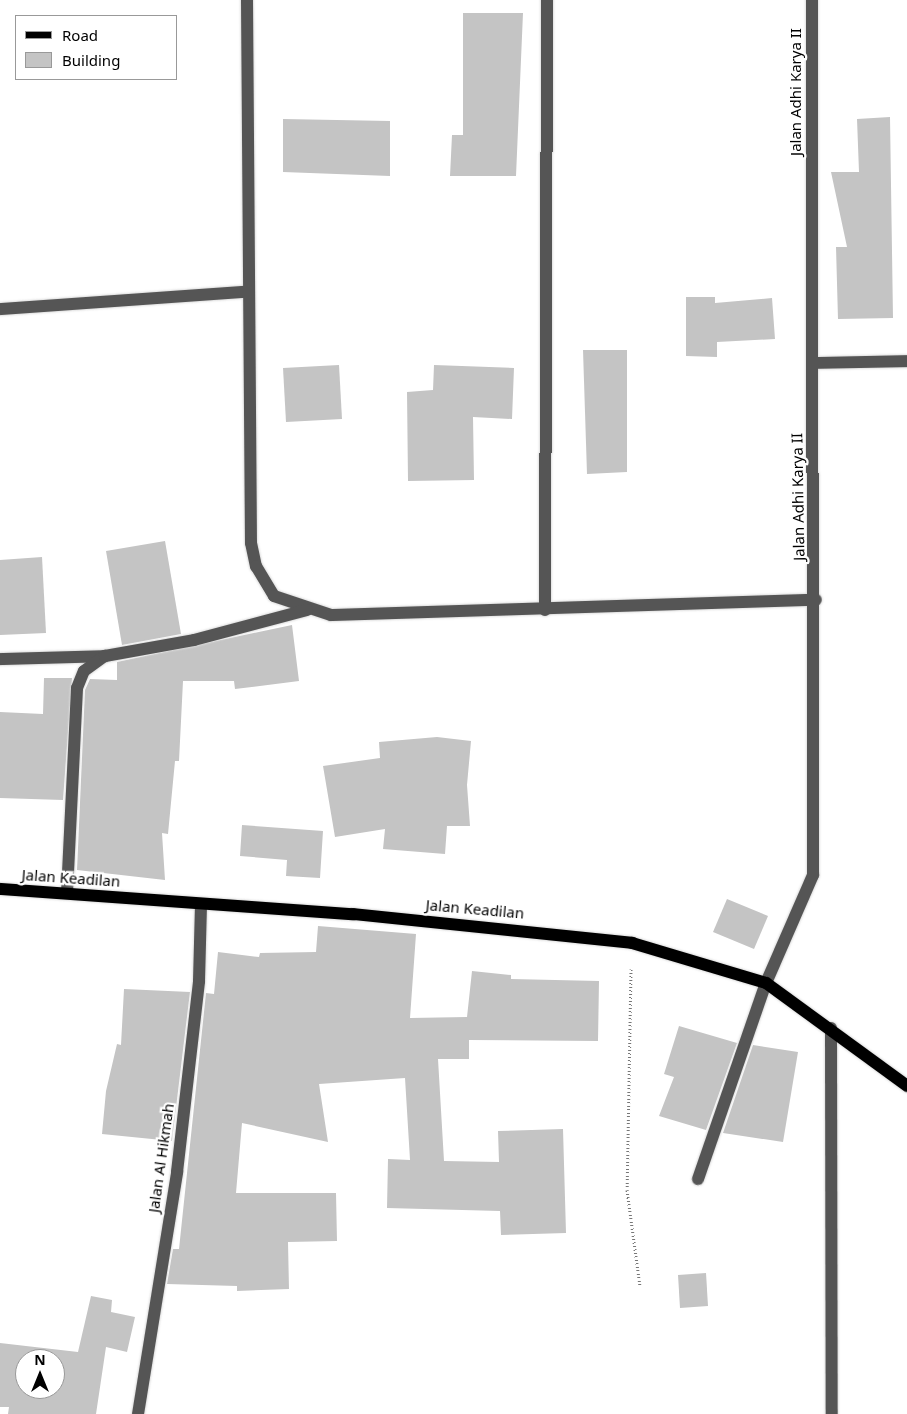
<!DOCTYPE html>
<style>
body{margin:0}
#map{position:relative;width:907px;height:1414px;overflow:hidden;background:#fff;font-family:"Noto Sans",sans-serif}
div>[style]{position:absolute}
.building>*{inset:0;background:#c4c4c4}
.path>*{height:3px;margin-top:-1.5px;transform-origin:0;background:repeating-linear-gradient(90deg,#777 0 1px,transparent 0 3.5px)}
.roads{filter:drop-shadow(0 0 1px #dbdbdb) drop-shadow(0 0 1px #dbdbdb)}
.minor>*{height:12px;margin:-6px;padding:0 6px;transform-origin:6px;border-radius:6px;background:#555}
.major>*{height:12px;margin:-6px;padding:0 6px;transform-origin:6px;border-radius:6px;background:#000}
span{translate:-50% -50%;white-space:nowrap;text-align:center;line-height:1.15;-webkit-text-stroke:4.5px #fff;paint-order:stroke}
.street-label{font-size:15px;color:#000}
.legend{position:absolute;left:15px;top:15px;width:162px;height:65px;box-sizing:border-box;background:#fff;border:1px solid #999;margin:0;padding:6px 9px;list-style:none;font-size:15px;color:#000}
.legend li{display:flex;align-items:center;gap:10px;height:25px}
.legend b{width:25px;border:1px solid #999}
.north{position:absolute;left:15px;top:1349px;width:50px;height:50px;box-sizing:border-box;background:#fff;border:1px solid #999;border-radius:50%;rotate:0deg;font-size:14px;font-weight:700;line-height:20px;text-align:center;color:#000}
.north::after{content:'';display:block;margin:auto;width:18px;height:22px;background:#000;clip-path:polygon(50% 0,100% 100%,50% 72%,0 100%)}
</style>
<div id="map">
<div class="building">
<div style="clip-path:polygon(463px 13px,523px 13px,516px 176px,450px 176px,452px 135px,463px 135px)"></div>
<div style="clip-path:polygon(890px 117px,893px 318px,838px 319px,836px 247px,847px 247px,831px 172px,859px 172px,857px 119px)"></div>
<div style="clip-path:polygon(283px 119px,390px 121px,390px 176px,283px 172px)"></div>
<div style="clip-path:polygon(686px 297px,715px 297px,715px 303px,772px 298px,775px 339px,717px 342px,717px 357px,686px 356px)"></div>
<div style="clip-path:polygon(583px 350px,627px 350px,627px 472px,587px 474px)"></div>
<div style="clip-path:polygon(339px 365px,342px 419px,286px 422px,283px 368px)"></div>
<div style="clip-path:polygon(434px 365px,514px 368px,512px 419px,473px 417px,474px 480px,408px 481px,407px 392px,433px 390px)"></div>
<div style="clip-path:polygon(165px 541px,181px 634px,122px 645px,106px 551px)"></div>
<div style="clip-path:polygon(42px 557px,46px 633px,0 635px,0 560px)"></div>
<div style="clip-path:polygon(292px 625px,299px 681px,235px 689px,234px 681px,183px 681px,179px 761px,175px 761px,168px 834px,162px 833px,165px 880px,77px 870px,85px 690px,90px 679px,117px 680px,117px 662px)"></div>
<div style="clip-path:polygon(44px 678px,72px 678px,63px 800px,0 798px,0 712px,43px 714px)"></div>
<div style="clip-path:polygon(437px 737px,471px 741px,467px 785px,470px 826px,447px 826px,445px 854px,383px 849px,385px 829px,335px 837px,323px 766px,380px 758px,379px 742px)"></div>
<div style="clip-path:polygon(242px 825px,323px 831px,320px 878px,286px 876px,287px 860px,240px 856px)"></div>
<div style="clip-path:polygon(727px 899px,768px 916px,754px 949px,713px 932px)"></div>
<div style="clip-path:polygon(318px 926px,416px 934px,410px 1018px,467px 1017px,472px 971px,511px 975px,511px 979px,599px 981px,598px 1041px,469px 1040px,469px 1059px,438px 1059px,444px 1161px,499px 1162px,498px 1131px,563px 1129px,566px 1233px,501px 1235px,500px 1211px,387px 1208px,388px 1159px,410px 1160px,405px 1078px,319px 1084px,328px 1142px,242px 1123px,236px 1193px,336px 1193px,337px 1241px,288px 1242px,289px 1289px,237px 1291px,237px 1286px,167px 1284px,173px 1249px,179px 1249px,206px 993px,214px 994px,218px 952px,259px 957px,260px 953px,316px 952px)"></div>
<div style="clip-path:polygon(124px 989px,190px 992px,172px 1141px,102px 1134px,106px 1091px,117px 1044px,121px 1045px)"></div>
<div style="clip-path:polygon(679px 1026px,737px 1043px,706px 1130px,659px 1116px,674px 1077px,664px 1074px)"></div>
<div style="clip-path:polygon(753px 1045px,798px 1052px,783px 1142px,723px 1133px)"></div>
<div style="clip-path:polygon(706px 1273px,708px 1306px,680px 1308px,678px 1275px)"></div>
<div style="clip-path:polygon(evenodd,91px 1296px,112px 1300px,111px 1312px,135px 1317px,127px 1352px,106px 1347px,96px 1414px,8px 1414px,9px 1407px,0 1407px,0 1343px,78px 1352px,91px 1296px,25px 1359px,55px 1359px,55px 1389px,25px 1389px,25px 1359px)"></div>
</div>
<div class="path">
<div style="left:631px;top:969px;width:221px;rotate:91deg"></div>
<div style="left:627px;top:1190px;width:97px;rotate:82.3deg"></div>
</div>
<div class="roads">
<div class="minor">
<div style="left:247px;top:0;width:543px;rotate:89.58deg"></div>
<div style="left:251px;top:543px;width:24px;rotate:78deg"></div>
<div style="left:256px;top:566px;width:35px;rotate:59deg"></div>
<div style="left:274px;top:596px;width:60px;rotate:18.4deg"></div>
<div style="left:331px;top:615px;width:485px;rotate:-1.8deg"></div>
<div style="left:0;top:309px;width:247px;rotate:-4deg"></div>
<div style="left:813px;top:363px;width:94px;rotate:-1.2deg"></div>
<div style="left:545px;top:610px;width:610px;rotate:-89.81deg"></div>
<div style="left:0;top:659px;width:105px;rotate:-1.6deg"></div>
<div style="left:67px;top:893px;width:205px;rotate:-87.2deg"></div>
<div style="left:77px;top:688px;width:18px;rotate:-68deg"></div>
<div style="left:84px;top:671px;width:26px;rotate:-36deg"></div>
<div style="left:105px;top:656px;width:90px;rotate:-10.2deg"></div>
<div style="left:194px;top:640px;width:117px;rotate:-14.9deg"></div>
<div style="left:831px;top:1028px;width:386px;rotate:89.9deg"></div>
<div style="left:698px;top:1179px;width:207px;rotate:-70.9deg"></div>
<div style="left:766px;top:983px;width:118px;rotate:-66.5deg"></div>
<div style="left:813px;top:875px;width:875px;rotate:-90.07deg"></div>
<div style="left:138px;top:1414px;width:245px;rotate:-80.8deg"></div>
<div style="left:177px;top:1172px;width:192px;rotate:-83.4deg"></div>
<div style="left:199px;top:981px;width:77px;rotate:-88.5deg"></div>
</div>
<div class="major">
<div style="left:0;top:889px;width:354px;rotate:4.1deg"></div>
<div style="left:353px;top:914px;width:281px;rotate:5.9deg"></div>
<div style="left:632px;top:943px;width:140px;rotate:16.6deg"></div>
<div style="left:766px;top:983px;width:175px;rotate:36.1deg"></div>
</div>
</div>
<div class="street-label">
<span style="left:796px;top:92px;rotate:-90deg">Jalan Adhi Karya II</span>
<span style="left:798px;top:497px;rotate:-91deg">Jalan Adhi Karya II</span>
<span style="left:71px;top:878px;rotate:4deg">Jalan Keadilan</span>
<span style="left:475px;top:909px;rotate:5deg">Jalan Keadilan</span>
<span style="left:161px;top:1158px;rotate:-82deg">Jalan Al Hikmah</span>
</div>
<ul class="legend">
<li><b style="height:6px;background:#000"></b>Road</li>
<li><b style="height:14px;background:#c4c4c4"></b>Building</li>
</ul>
<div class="north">N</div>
</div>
